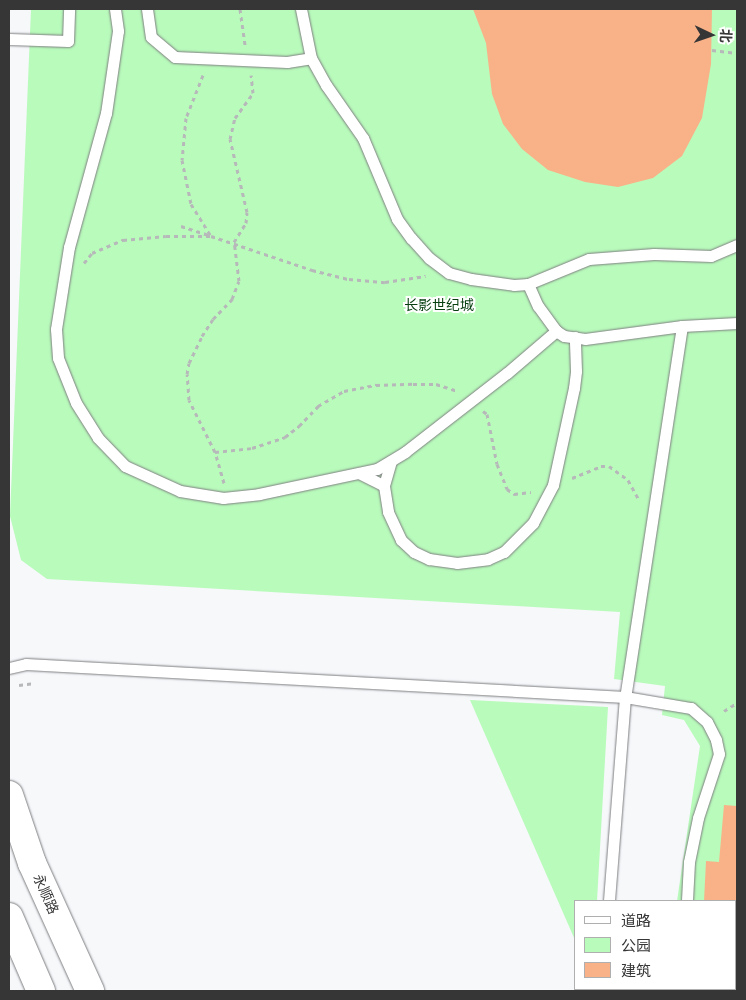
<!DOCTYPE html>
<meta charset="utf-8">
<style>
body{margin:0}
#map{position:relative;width:746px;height:1000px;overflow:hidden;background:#f6f8fa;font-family:"Archivo Narrow","Noto Sans SC",sans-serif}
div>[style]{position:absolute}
.green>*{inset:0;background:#b9fbbb}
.building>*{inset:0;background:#f9b288}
.path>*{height:3px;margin-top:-1.5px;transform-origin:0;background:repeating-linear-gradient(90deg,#b6b8b9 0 4px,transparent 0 8px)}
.roads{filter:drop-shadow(0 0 1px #7d7e80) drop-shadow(0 0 1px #7d7e80)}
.lane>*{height:11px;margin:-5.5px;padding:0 5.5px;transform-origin:5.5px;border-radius:5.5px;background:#fff}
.secondary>*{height:28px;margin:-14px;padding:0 14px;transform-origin:14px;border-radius:14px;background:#fff}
span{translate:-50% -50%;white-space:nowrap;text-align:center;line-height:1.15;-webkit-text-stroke:4px #fff;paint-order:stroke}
.park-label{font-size:14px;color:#083f11}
.street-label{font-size:14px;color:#363637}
.frame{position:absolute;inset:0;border:10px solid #363637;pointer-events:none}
.legend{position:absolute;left:574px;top:900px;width:162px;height:90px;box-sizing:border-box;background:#fff;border:1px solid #afafaf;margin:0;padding:6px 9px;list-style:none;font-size:15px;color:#363637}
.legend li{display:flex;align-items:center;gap:10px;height:25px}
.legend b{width:25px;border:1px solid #afafaf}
.north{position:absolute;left:686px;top:10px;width:50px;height:50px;-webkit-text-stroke:4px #fff;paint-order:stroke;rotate:93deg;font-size:14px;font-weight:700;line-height:20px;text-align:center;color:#363637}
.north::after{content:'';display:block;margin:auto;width:18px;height:22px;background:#363637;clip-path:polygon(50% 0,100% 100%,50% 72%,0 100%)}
</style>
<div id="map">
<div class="green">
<div style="clip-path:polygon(31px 9px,737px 9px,737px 991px,663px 991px,663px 989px,735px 989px,735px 901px,677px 901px,700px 746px,684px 720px,662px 715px,665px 686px,614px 679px,620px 612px,47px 579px,21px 560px,10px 516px)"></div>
<div style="clip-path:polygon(470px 700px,608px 707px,597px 901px,575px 901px,575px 940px)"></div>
</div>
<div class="building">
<div style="clip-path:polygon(473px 9px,712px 9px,711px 64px,702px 118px,682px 156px,653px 178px,618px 187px,585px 182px,548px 170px,522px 149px,503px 124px,492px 94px,486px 43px)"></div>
<div style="clip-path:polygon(724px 805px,737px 806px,737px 901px,704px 901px,706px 861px,719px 862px)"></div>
</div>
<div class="path">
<div style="left:240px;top:9px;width:36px;rotate:82deg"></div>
<div style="left:712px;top:50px;width:25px;rotate:7deg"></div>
<div style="left:203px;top:75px;width:46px;rotate:111.6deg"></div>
<div style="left:186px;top:118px;width:42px;rotate:95.4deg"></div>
<div style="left:182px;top:160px;width:45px;rotate:78.4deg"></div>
<div style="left:191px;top:204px;width:38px;rotate:58deg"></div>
<div style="left:211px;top:236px;width:107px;rotate:18.6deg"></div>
<div style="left:312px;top:270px;width:38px;rotate:14deg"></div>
<div style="left:349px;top:279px;width:36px;rotate:5deg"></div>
<div style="left:385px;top:282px;width:41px;rotate:-8.3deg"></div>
<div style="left:181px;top:226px;width:29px;rotate:18deg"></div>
<div style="left:84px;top:263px;width:13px;rotate:-51deg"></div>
<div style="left:92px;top:253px;width:34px;rotate:-23deg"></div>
<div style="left:123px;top:240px;width:43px;rotate:-5.3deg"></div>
<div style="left:166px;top:236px;width:44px"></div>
<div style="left:483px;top:411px;width:5px;rotate:37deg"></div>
<div style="left:487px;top:414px;width:51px;rotate:78.7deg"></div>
<div style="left:497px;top:464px;width:27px;rotate:68deg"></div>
<div style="left:507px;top:489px;width:9px;rotate:36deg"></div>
<div style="left:514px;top:494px;width:17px;rotate:-7deg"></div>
<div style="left:215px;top:452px;width:37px;rotate:-6deg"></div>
<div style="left:252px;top:448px;width:35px;rotate:-18deg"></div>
<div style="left:285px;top:437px;width:18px;rotate:-38deg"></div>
<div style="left:299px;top:426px;width:28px;rotate:-46deg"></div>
<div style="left:318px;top:406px;width:30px;rotate:-30deg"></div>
<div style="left:344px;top:391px;width:33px;rotate:-11deg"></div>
<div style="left:376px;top:385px;width:37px;rotate:-2deg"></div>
<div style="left:413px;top:384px;width:23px"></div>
<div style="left:436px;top:384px;width:22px;rotate:18deg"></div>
<div style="left:572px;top:478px;width:31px;rotate:-22deg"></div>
<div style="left:601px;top:466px;width:8px"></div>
<div style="left:609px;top:466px;width:24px;rotate:36deg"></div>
<div style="left:628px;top:480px;width:21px;rotate:61deg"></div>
<div style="left:224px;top:483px;width:32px;rotate:-106deg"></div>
<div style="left:215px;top:452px;width:58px;rotate:-116.6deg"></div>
<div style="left:189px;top:400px;width:26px;rotate:-94deg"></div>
<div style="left:187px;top:374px;width:11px;rotate:-80deg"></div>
<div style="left:189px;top:363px;width:30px;rotate:-64deg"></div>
<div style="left:202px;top:336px;width:20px;rotate:-57deg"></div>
<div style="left:213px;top:319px;width:28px;rotate:-46deg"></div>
<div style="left:232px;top:299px;width:19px;rotate:-69deg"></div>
<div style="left:239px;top:281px;width:39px;rotate:-97deg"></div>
<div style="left:234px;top:242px;width:22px;rotate:-58deg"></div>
<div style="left:246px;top:223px;width:11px;rotate:-85deg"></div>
<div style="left:247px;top:212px;width:75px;rotate:-103.1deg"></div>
<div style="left:230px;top:139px;width:22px;rotate:-77deg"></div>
<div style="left:235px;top:118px;width:31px;rotate:-54deg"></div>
<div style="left:253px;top:93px;width:18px;rotate:-96deg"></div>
<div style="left:19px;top:685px;width:16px;rotate:-7deg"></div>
<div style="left:724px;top:711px;width:15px;rotate:-32deg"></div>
</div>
<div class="roads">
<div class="lane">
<div style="left:115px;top:9px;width:22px;rotate:82deg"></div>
<div style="left:118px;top:31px;width:83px;rotate:98.3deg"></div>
<div style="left:106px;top:113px;width:139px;rotate:105.4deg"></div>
<div style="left:69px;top:247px;width:83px;rotate:99deg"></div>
<div style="left:56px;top:329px;width:29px;rotate:86deg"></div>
<div style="left:58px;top:358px;width:48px;rotate:68.2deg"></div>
<div style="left:76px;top:403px;width:41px;rotate:57.8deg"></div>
<div style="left:98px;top:438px;width:39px;rotate:46deg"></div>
<div style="left:125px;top:466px;width:60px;rotate:24.4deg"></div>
<div style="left:180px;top:491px;width:44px;rotate:9.2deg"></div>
<div style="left:223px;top:498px;width:36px;rotate:-6deg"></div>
<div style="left:259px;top:494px;width:121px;rotate:-12deg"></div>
<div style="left:377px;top:469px;width:33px;rotate:-31deg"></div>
<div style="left:405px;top:452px;width:129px;rotate:-37.8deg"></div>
<div style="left:507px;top:373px;width:65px;rotate:-40.6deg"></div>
<div style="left:147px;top:9px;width:28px;rotate:82deg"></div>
<div style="left:151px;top:37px;width:31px;rotate:40deg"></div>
<div style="left:175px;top:57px;width:112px;rotate:2.6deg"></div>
<div style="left:287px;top:62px;width:24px;rotate:-9deg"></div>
<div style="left:301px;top:9px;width:50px;rotate:78.5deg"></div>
<div style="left:311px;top:58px;width:31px;rotate:61deg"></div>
<div style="left:326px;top:85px;width:65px;rotate:55.1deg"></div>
<div style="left:363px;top:138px;width:88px;rotate:67.2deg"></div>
<div style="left:397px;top:219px;width:24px;rotate:54deg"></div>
<div style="left:411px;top:238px;width:27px;rotate:48deg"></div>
<div style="left:429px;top:258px;width:25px;rotate:37deg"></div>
<div style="left:449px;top:273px;width:23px;rotate:15deg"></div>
<div style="left:471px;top:279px;width:43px;rotate:7.9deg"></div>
<div style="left:514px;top:285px;width:14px;rotate:-4deg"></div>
<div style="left:528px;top:284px;width:66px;rotate:-22.3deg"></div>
<div style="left:589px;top:259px;width:65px;rotate:-4.4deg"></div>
<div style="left:654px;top:254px;width:57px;rotate:2deg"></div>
<div style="left:711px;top:256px;width:28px;rotate:-23deg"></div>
<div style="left:9px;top:39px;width:59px;rotate:1.9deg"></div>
<div style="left:68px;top:41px;width:32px;rotate:-88deg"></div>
<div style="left:528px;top:284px;width:24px;rotate:66deg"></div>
<div style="left:538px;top:306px;width:31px;rotate:54deg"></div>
<div style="left:556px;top:331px;width:9px;rotate:32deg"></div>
<div style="left:564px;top:336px;width:21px;rotate:8deg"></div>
<div style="left:585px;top:339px;width:98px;rotate:-7.6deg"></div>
<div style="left:682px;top:326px;width:55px;rotate:-3.1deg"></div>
<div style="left:682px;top:326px;width:375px;rotate:98.7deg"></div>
<div style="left:625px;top:697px;width:67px;rotate:9.5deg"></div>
<div style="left:691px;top:708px;width:21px;rotate:41deg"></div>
<div style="left:707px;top:722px;width:20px;rotate:63deg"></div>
<div style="left:716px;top:740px;width:14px;rotate:78deg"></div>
<div style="left:719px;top:754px;width:67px;rotate:108.2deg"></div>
<div style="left:698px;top:818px;width:45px;rotate:101.6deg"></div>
<div style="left:689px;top:862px;width:39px;rotate:93deg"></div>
<div style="left:391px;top:461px;width:26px;rotate:106deg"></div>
<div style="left:384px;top:486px;width:26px;rotate:81deg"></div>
<div style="left:388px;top:512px;width:31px;rotate:65deg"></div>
<div style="left:401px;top:540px;width:18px;rotate:43deg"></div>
<div style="left:414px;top:552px;width:17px;rotate:25deg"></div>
<div style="left:429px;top:559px;width:28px;rotate:8deg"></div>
<div style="left:457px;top:563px;width:31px;rotate:-7deg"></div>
<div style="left:488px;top:559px;width:17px;rotate:-24deg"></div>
<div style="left:504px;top:552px;width:41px;rotate:-45deg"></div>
<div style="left:533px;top:523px;width:43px;rotate:-62.2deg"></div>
<div style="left:553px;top:485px;width:99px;rotate:-77.8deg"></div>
<div style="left:574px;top:388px;width:17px;rotate:-83deg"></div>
<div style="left:576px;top:371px;width:34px;rotate:-92deg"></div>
<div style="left:359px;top:473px;width:28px;rotate:27deg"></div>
<div style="left:9px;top:668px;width:17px;rotate:-13deg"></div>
<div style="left:26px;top:664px;width:600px;rotate:3.15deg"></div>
<div style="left:625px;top:697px;width:205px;rotate:94.5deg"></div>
<div style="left:602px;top:991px;width:2px;rotate:-90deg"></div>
<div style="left:681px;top:991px;width:2px;rotate:-90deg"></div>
</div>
<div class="secondary">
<div style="left:9px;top:795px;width:72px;rotate:71.3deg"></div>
<div style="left:32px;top:863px;width:141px;rotate:65.6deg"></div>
<div style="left:9px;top:917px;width:81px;rotate:66.6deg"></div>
</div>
</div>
<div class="park-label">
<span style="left:439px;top:305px">长影世纪城</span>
</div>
<div class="street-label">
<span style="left:46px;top:894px;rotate:66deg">永顺路</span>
</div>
<div class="frame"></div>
<ul class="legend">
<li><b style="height:6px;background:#fff"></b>道路</li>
<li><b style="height:14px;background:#b9fbbb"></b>公园</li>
<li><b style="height:14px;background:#f9b288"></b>建筑</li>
</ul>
<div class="north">北</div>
</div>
